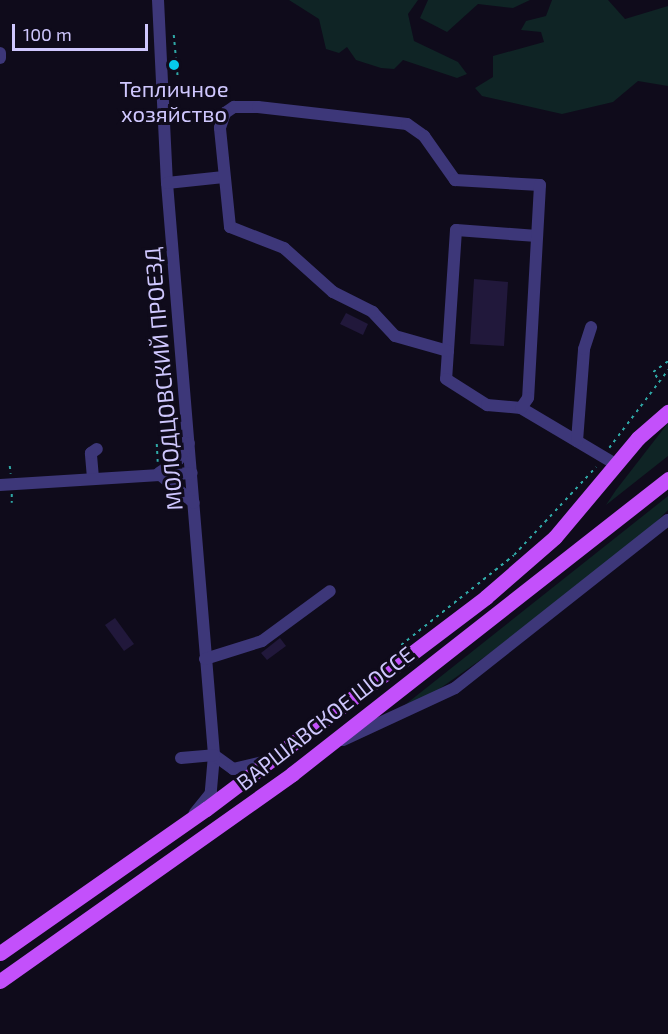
<!DOCTYPE html>
<meta charset="utf-8">
<style>
body{margin:0}
#map{position:relative;width:668px;height:1034px;overflow:hidden;background:#0f0b1b;font-family:"Exo 2",sans-serif}
div>[style]{position:absolute}
.green>*{inset:0;background:#0f2425}
.building>*{inset:0;background:#21183b}
.path>*{height:1.5px;margin-top:-0.75px;transform-origin:0;background:repeating-linear-gradient(90deg,#2fa9a7 0 3px,transparent 0 7.5px)}
.minor>*{height:12px;margin:-6px;padding:0 6px;transform-origin:6px;border-radius:6px;background:#3d3779}
.major>*{height:15px;margin:-7.5px;padding:0 7.5px;transform-origin:7.5px;border-radius:7.5px;background:#c350fb}
.dots>*{width:16px;height:16px;translate:-50% -50%;box-sizing:border-box;border:3px solid #0f0b1b;border-radius:50%}
span{translate:-50% -50%;white-space:nowrap;text-align:center;line-height:1.15;-webkit-text-stroke:6px #0f0b1b;paint-order:stroke}
.poi-label{font-size:22px;color:#cfc7fe}
.street-label{font-size:22px;color:#cfc7fe}
.scale{position:absolute;left:12px;top:24px;width:136px;height:27px;box-sizing:border-box;border:3px solid #cfc7fe;border-top:0;padding-left:8px;font-size:18px;line-height:21px;white-space:nowrap;color:#cfc7fe;-webkit-text-stroke:4px #0f0b1b;paint-order:stroke}
</style>
<div id="map">
<div class="green">
<div style="clip-path:polygon(289px 0,418px 0,408px 14px,414px 41px,458px 62px,467px 74px,457px 78px,403px 60px,394px 69px,381px 68px,356px 60px,347px 47px,339px 53px,326px 49px,319px 19px)"></div>
<div style="clip-path:polygon(428px 0,530px 0,513px 8px,478px 4px,447px 32px,420px 18px)"></div>
<div style="clip-path:polygon(552px 0,608px 0,625px 19px,668px 6px,668px 86px,638px 81px,613px 102px,562px 114px,482px 96px,475px 88px,493px 77px,493px 56px,544px 42px,541px 32px,521px 30px,526px 21px,546px 16px)"></div>
<div style="clip-path:polygon(668px 423px,668px 456px,606px 505px,616px 490px)"></div>
<div style="clip-path:polygon(668px 496px,668px 510px,645px 533px,493px 651px,428px 697px,401px 708px)"></div>
</div>
<div class="building">
<div style="clip-path:polygon(474px 279px,508px 282px,504px 346px,470px 344px)"></div>
<div style="clip-path:polygon(346px 313px,368px 324px,363px 335px,340px 324px)"></div>
<div style="clip-path:polygon(115px 618px,134px 644px,124px 651px,105px 625px)"></div>
<div style="clip-path:polygon(280px 638px,286px 646px,267px 660px,261px 653px)"></div>
</div>
<div class="path">
<div style="left:174px;top:35px;width:43px;rotate:84.7deg"></div>
<div style="left:657px;top:378px;width:7px;rotate:-124deg"></div>
<div style="left:653px;top:372px;width:19px;rotate:-36deg"></div>
<div style="left:157px;top:444px;width:18px;rotate:87deg"></div>
<div style="left:609px;top:448px;width:98px;rotate:-52.9deg"></div>
<div style="left:10px;top:466px;width:8px;rotate:83deg"></div>
<div style="left:12px;top:494px;width:9px;rotate:90deg"></div>
<div style="left:401px;top:645px;width:144px;rotate:-38.5deg"></div>
<div style="left:514px;top:555px;width:120px;rotate:-47deg"></div>
</div>
<div class="minor">
<div style="left:158px;top:0;width:183px;rotate:87.2deg"></div>
<div style="left:167px;top:183px;width:574px;rotate:85.3deg"></div>
<div style="left:214px;top:755px;width:38px;rotate:95deg"></div>
<div style="left:211px;top:793px;width:26px;rotate:129deg"></div>
<div style="left:0;top:53px;width:5px;rotate:90deg"></div>
<div style="left:167px;top:183px;width:57px;rotate:-6deg"></div>
<div style="left:537px;top:236px;width:81px;rotate:-175.8deg"></div>
<div style="left:456px;top:230px;width:149px;rotate:93.8deg"></div>
<div style="left:446px;top:379px;width:49px;rotate:32.4deg"></div>
<div style="left:487px;top:405px;width:34px;rotate:5deg"></div>
<div style="left:521px;top:408px;width:112px;rotate:30.7deg"></div>
<div style="left:448px;top:351px;width:55px;rotate:-164.2deg"></div>
<div style="left:395px;top:336px;width:33px;rotate:-133deg"></div>
<div style="left:373px;top:312px;width:45px;rotate:-153.4deg"></div>
<div style="left:333px;top:292px;width:66px;rotate:-138.1deg"></div>
<div style="left:284px;top:248px;width:58px;rotate:-158.7deg"></div>
<div style="left:230px;top:227px;width:100px;rotate:-95.8deg"></div>
<div style="left:220px;top:128px;width:16px;rotate:-72deg"></div>
<div style="left:225px;top:113px;width:11px;rotate:-34deg"></div>
<div style="left:234px;top:107px;width:24px"></div>
<div style="left:258px;top:107px;width:150px;rotate:6.5deg"></div>
<div style="left:407px;top:124px;width:21px;rotate:35deg"></div>
<div style="left:424px;top:136px;width:54px;rotate:54.8deg"></div>
<div style="left:455px;top:180px;width:85px;rotate:3.4deg"></div>
<div style="left:540px;top:185px;width:213px;rotate:93.2deg"></div>
<div style="left:528px;top:398px;width:12px;rotate:125deg"></div>
<div style="left:577px;top:441px;width:92px;rotate:-85.6deg"></div>
<div style="left:584px;top:349px;width:23px;rotate:-72deg"></div>
<div style="left:159px;top:473px;width:23px;rotate:-34deg"></div>
<div style="left:178px;top:460px;width:20px;rotate:-57deg"></div>
<div style="left:159px;top:474px;width:45px;rotate:39.6deg"></div>
<div style="left:93px;top:478px;width:25px;rotate:-95deg"></div>
<div style="left:91px;top:453px;width:7px;rotate:-34deg"></div>
<div style="left:0;top:485px;width:192px;rotate:-3.6deg"></div>
<div style="left:205px;top:659px;width:60px;rotate:-17.5deg"></div>
<div style="left:262px;top:641px;width:84px;rotate:-36.3deg"></div>
<div style="left:343px;top:740px;width:123px;rotate:-24.9deg"></div>
<div style="left:455px;top:688px;width:271px;rotate:-38.3deg"></div>
<div style="left:214px;top:755px;width:24px;rotate:36deg"></div>
<div style="left:233px;top:769px;width:28px;rotate:-13deg"></div>
<div style="left:181px;top:758px;width:33px;rotate:-5deg"></div>
</div>
<div class="major">
<div style="left:0;top:953px;width:251px;rotate:-35deg"></div>
<div style="left:206px;top:809px;width:351px;rotate:-37.1deg"></div>
<div style="left:486px;top:597px;width:91px;rotate:-41deg"></div>
<div style="left:555px;top:537px;width:129px;rotate:-50deg"></div>
<div style="left:638px;top:438px;width:40px;rotate:-41deg"></div>
<div style="left:0;top:981px;width:358px;rotate:-35.3deg"></div>
<div style="left:292px;top:774px;width:478px;rotate:-38.1deg"></div>
</div>
<div class="dots">
<div style="left:174px;top:65px;background:#06c9eb"></div>
</div>
<div class="poi-label">
<span style="left:174px;top:101px">Тепличное<br>хозяйство</span>
</div>
<div class="street-label">
<span style="left:163px;top:379px;rotate:-95deg">МОЛОДЦОВСКИЙ ПРОЕЗД</span>
<span style="left:325px;top:718px;rotate:-38deg">ВАРШАВСКОЕ ШОССЕ</span>
</div>
<div class="scale">100 m</div>
</div>
